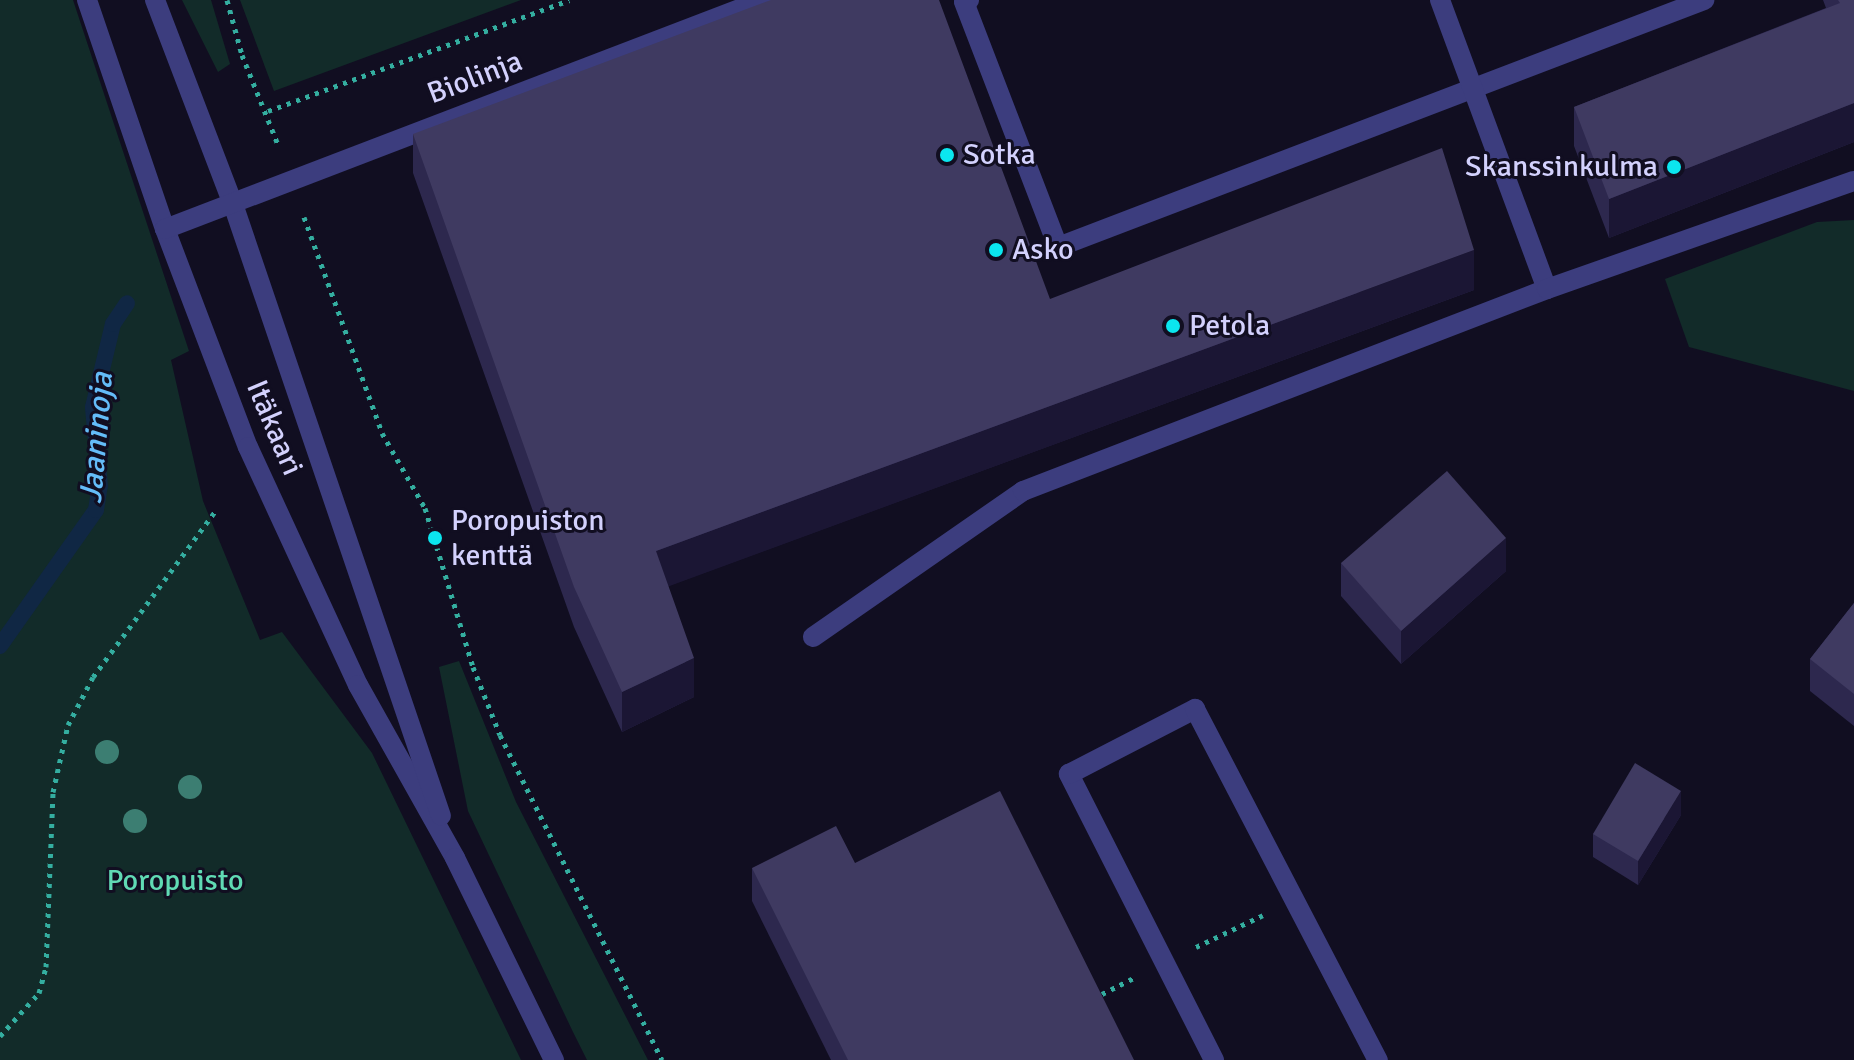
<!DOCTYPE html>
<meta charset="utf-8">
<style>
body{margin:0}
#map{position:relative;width:1854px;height:1060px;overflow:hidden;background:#110e21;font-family:Signika,sans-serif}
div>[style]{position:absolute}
.green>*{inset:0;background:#122b29}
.stream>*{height:16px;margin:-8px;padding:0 8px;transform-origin:8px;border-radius:8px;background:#102744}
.path>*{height:5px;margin-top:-2.5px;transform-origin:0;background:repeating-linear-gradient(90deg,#34aea0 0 4px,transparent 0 10px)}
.minor>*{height:20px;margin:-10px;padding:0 10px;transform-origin:10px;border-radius:10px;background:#3c3d7e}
.trees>*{width:24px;height:24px;margin:-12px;border-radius:50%;background:#3c7e72}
.wall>*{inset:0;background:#2d284e}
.shaded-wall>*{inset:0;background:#1b1634}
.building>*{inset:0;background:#3f3a61}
.dots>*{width:22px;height:22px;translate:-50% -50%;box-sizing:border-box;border:4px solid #110e21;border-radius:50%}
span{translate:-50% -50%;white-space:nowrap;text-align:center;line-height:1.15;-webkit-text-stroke:6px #110e21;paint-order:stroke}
.street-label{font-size:30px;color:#d3d1fd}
.poi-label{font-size:30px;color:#d3d1fd}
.left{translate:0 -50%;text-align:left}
.right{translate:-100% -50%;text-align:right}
.park-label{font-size:30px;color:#60dab4}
.water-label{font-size:32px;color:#64bcf8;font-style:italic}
</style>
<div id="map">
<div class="green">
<div style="clip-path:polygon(0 0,73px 0,189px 351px,171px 360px,203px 501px,260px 640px,282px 632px,372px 753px,521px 1060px,0 1060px)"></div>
<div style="clip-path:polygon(182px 0,211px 0,230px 64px,218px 72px)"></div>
<div style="clip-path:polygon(240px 0,521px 0,274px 91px)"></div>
<div style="clip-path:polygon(1854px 220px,1854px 391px,1689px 347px,1665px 279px,1817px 222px)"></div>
<div style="clip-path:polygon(459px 661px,516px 802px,648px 1060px,587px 1060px,573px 1032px,468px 811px,439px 667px)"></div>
</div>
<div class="stream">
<div style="left:0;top:646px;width:166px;rotate:-54.8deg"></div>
<div style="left:96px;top:510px;width:24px;rotate:-81deg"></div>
<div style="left:100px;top:486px;width:79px;rotate:-95.1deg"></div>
<div style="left:93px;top:407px;width:85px;rotate:-76.5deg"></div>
<div style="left:113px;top:324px;width:25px;rotate:-56deg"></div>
</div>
<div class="path">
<div style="left:227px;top:0;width:57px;rotate:74.7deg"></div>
<div style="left:242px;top:55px;width:99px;rotate:68.1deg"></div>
<div style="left:268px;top:111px;width:321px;rotate:-20.2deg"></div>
<div style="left:304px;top:217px;width:230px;rotate:70.1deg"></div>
<div style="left:382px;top:433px;width:86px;rotate:60.2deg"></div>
<div style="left:425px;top:508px;width:166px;rotate:73.2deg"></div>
<div style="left:473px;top:667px;width:73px;rotate:68.3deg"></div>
<div style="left:500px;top:735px;width:363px;rotate:63.5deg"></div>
<div style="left:1196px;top:947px;width:74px;rotate:-25.5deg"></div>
<div style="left:1102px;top:994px;width:36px;rotate:-27deg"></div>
<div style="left:0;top:1036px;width:58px;rotate:-47.8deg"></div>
<div style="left:39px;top:993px;width:27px;rotate:-75deg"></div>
<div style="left:46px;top:967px;width:175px;rotate:-87.7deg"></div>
<div style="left:53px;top:792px;width:69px;rotate:-77.4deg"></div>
<div style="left:68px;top:725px;width:54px;rotate:-62.5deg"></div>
<div style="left:93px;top:677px;width:207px;rotate:-53.6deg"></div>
</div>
<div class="minor">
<div style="left:87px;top:0;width:242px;rotate:71.2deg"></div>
<div style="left:165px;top:229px;width:233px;rotate:69.2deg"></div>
<div style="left:248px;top:447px;width:262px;rotate:65.2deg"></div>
<div style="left:358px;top:685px;width:198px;rotate:60.7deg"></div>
<div style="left:455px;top:858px;width:225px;rotate:63.9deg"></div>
<div style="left:155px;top:0;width:218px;rotate:69.1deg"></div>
<div style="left:233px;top:204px;width:646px;rotate:71.23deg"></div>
<div style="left:969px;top:0;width:5px;rotate:158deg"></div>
<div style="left:964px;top:2px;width:262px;rotate:69deg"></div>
<div style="left:1058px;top:247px;width:692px;rotate:-20.92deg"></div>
<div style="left:1440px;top:0;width:308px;rotate:69.7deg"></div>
<div style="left:165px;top:229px;width:640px;rotate:-20.95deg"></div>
<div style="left:813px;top:637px;width:256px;rotate:-34.8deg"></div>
<div style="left:1023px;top:491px;width:562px;rotate:-21.08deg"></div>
<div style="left:1547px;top:289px;width:325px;rotate:-19.4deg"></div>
<div style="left:1214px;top:1060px;width:321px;rotate:-116.9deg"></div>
<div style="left:1069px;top:774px;width:142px;rotate:-27.3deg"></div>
<div style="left:1195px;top:709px;width:396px;rotate:62.5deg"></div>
</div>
<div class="trees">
<div style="left:107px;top:752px"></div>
<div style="left:190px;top:787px"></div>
<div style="left:135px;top:821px"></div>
</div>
<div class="wall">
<div style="clip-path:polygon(1823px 0,1854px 0,1854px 142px,1609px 238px,1574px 146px,1574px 107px,1826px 8px)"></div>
<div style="clip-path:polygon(413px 134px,1050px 299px,1474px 290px,668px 586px,694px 697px,622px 732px,574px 627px,413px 173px)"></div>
<div style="clip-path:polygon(1341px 563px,1506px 571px,1401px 664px,1341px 596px)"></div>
<div style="clip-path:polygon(1854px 603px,1854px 726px,1810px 691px,1810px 659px)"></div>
<div style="clip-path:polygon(1681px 815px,1638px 885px,1593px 857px,1593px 834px)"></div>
<div style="clip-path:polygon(855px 863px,1134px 1060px,831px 1060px,752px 901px,752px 868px)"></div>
</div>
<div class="shaded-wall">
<div style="clip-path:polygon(1854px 103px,1854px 142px,1609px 238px,1609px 199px)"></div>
<div style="clip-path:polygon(1474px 250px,1474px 290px,656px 591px,656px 551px)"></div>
<div style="clip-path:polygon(1506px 538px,1506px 571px,1401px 664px,1401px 631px)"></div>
<div style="clip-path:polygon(694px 658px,694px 697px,622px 732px,622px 692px)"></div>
<div style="clip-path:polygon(1681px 791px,1681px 815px,1638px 885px,1638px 861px)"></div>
</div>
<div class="building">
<div style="clip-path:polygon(771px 0,939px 0,1050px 299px,1442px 148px,1474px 250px,656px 551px,694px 658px,622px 692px,574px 587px,413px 134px)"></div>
<div style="clip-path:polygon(1838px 0,1854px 0,1854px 103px,1609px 199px,1574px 107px,1840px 3px)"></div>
<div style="clip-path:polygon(1447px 471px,1506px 538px,1401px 631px,1341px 563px)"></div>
<div style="clip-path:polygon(1854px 603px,1854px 694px,1810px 659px)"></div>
<div style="clip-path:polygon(1635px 763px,1681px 791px,1638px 861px,1593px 834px)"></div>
<div style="clip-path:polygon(1000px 791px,1134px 1060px,848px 1060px,752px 868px,836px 826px,855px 863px)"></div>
</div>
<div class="dots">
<div style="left:947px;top:155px;background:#0be6ef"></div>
<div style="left:1674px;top:167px;background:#0be6ef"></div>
<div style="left:996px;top:250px;background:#0be6ef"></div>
<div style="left:1173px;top:326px;background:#0be6ef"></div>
<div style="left:435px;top:538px;background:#0be6ef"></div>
</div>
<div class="street-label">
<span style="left:475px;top:78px;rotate:-21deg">Biolinja</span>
<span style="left:274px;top:428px;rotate:67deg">Itäkaari</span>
</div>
<div class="poi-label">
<span class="left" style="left:963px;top:155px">Sotka</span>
<span class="right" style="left:1658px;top:167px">Skanssinkulma</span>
<span class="left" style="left:1012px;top:250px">Asko</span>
<span class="left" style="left:1189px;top:326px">Petola</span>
<span class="left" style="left:451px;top:538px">Poropuiston<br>kenttä</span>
</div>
<div class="park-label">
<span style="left:175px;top:881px">Poropuisto</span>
</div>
<div class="water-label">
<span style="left:97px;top:438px;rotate:-85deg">Jaaninoja</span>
</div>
</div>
